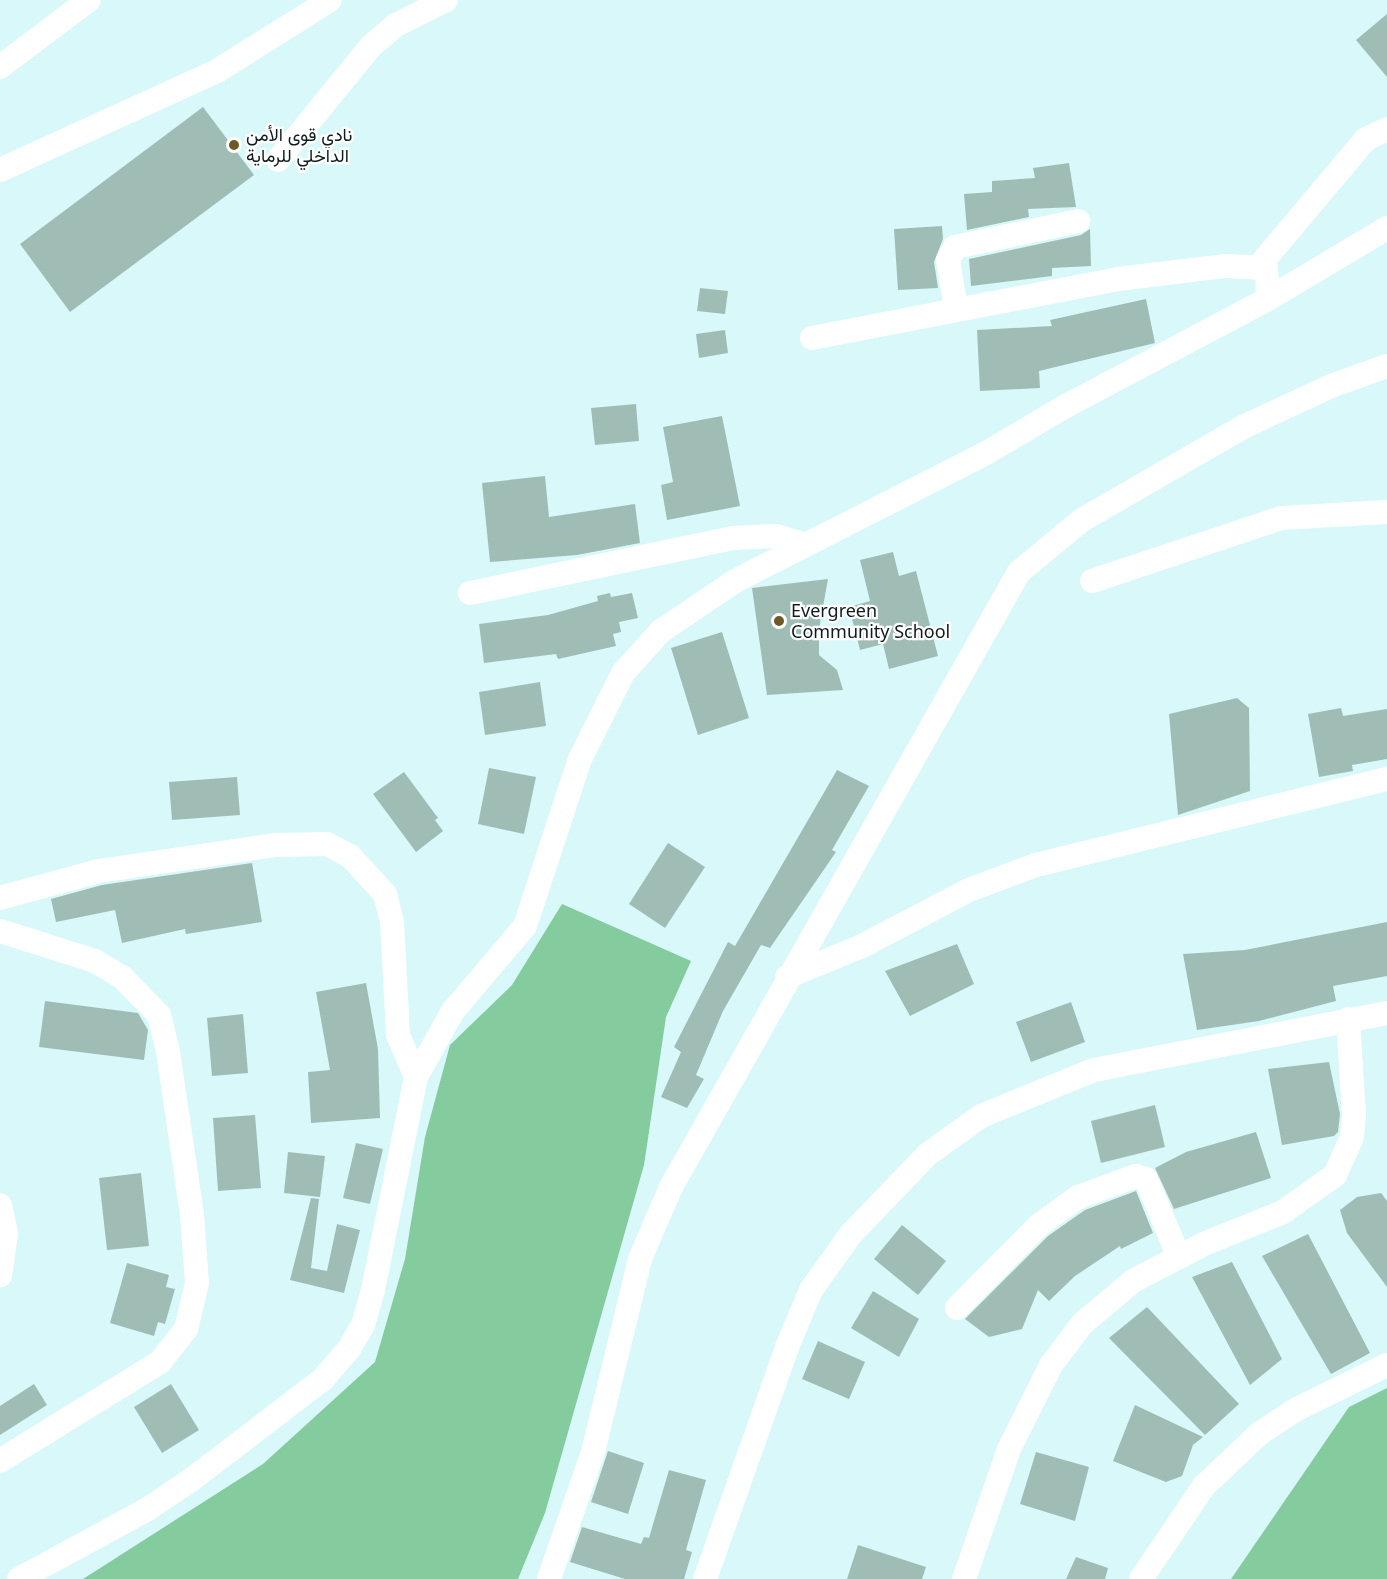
<!DOCTYPE html>
<meta charset="utf-8">
<style>
body{margin:0}
#map{position:relative;width:1387px;height:1579px;overflow:hidden;background:#d8f8fa;font-family:"Noto Sans",Vazirmatn,sans-serif}
div>[style]{position:absolute}
.forest>*{inset:0;background:#84cb9e}
.building>*{inset:0;background:#a0bdb5}
.minor>*{height:24px;margin:-12px;padding:0 12px;transform-origin:12px;border-radius:12px;background:#fff}
.dots>*{width:16px;height:16px;translate:-50% -50%;box-sizing:border-box;border:3px solid #fff;border-radius:50%}
span{translate:-50% -50%;white-space:nowrap;text-align:center;line-height:1.15;-webkit-text-stroke:4.5px #fff;paint-order:stroke}
.poi-label{font-size:18px;color:#101c1c}
.left{translate:0 -50%;text-align:left}
</style>
<div id="map">
<div class="forest">
<div style="clip-path:polygon(562px 904px,691px 961px,666px 1017px,644px 1165px,545px 1513px,518px 1579px,83px 1579px,263px 1464px,375px 1362px,405px 1259px,425px 1137px,450px 1045px,512px 985px)"></div>
<div style="clip-path:polygon(1387px 1388px,1387px 1579px,1231px 1579px,1349px 1407px)"></div>
</div>
<div class="building">
<div style="clip-path:polygon(1387px 14px,1387px 77px,1356px 40px)"></div>
<div style="clip-path:polygon(203px 107px,254px 175px,70px 312px,20px 244px)"></div>
<div style="clip-path:polygon(1069px 163px,1076px 207px,1028px 209px,1029px 217px,967px 230px,964px 194px,992px 192px,992px 181px,1035px 178px,1033px 168px)"></div>
<div style="clip-path:polygon(942px 226px,943px 239px,934px 262px,938px 288px,898px 290px,894px 229px)"></div>
<div style="clip-path:polygon(1090px 229px,1091px 266px,1052px 268px,1052px 276px,971px 286px,969px 259px,1081px 235px)"></div>
<div style="clip-path:polygon(700px 288px,728px 291px,725px 314px,697px 311px)"></div>
<div style="clip-path:polygon(1146px 299px,1155px 343px,1039px 371px,1040px 388px,980px 391px,977px 330px,1052px 326px,1050px 320px)"></div>
<div style="clip-path:polygon(725px 330px,728px 353px,699px 358px,696px 334px)"></div>
<div style="clip-path:polygon(636px 404px,639px 441px,595px 445px,591px 408px)"></div>
<div style="clip-path:polygon(722px 416px,740px 506px,667px 520px,661px 485px,673px 482px,663px 427px)"></div>
<div style="clip-path:polygon(545px 476px,549px 517px,635px 504px,640px 543px,577px 555px,490px 562px,482px 483px)"></div>
<div style="clip-path:polygon(893px 552px,899px 576px,916px 571px,938px 656px,889px 669px,883px 644px,860px 650px,849px 607px,870px 601px,860px 560px)"></div>
<div style="clip-path:polygon(828px 579px,819px 629px,819px 655px,837px 670px,843px 690px,767px 695px,752px 588px)"></div>
<div style="clip-path:polygon(610px 593px,611px 597px,632px 593px,638px 618px,619px 622px,621px 632px,613px 634px,616px 646px,558px 659px,556px 654px,484px 663px,479px 624px,548px 615px,598px 601px,597px 596px)"></div>
<div style="clip-path:polygon(722px 632px,749px 718px,698px 735px,671px 648px)"></div>
<div style="clip-path:polygon(540px 682px,546px 726px,485px 735px,479px 692px)"></div>
<div style="clip-path:polygon(1237px 698px,1249px 708px,1250px 791px,1178px 815px,1169px 714px)"></div>
<div style="clip-path:polygon(1341px 708px,1343px 716px,1387px 709px,1387px 759px,1352px 765px,1353px 771px,1319px 777px,1308px 714px)"></div>
<div style="clip-path:polygon(489px 768px,536px 777px,524px 834px,478px 824px)"></div>
<div style="clip-path:polygon(837px 770px,869px 786px,832px 850px,836px 852px,770px 948px,761px 945px,723px 1011px,696px 1075px,704px 1079px,687px 1108px,661px 1097px,681px 1052px,674px 1047px,728px 942px,735px 946px)"></div>
<div style="clip-path:polygon(404px 772px,438px 818px,435px 820px,443px 831px,416px 852px,373px 794px)"></div>
<div style="clip-path:polygon(237px 777px,240px 815px,172px 820px,169px 782px)"></div>
<div style="clip-path:polygon(668px 843px,705px 867px,665px 928px,629px 904px)"></div>
<div style="clip-path:polygon(252px 863px,262px 922px,186px 934px,185px 929px,122px 943px,115px 910px,56px 922px,51px 899px,102px 885px)"></div>
<div style="clip-path:polygon(1387px 922px,1387px 976px,1333px 986px,1336px 1001px,1259px 1021px,1197px 1030px,1183px 954px,1245px 950px)"></div>
<div style="clip-path:polygon(957px 944px,974px 984px,910px 1016px,885px 971px)"></div>
<div style="clip-path:polygon(366px 983px,378px 1049px,380px 1118px,311px 1123px,308px 1072px,330px 1070px,316px 992px)"></div>
<div style="clip-path:polygon(45px 1001px,138px 1013px,148px 1030px,144px 1060px,39px 1047px)"></div>
<div style="clip-path:polygon(1071px 1002px,1085px 1042px,1031px 1062px,1016px 1022px)"></div>
<div style="clip-path:polygon(243px 1014px,248px 1073px,212px 1076px,207px 1018px)"></div>
<div style="clip-path:polygon(1329px 1062px,1340px 1114px,1338px 1132px,1334px 1136px,1282px 1145px,1268px 1069px)"></div>
<div style="clip-path:polygon(1155px 1105px,1165px 1147px,1101px 1163px,1091px 1121px)"></div>
<div style="clip-path:polygon(255px 1115px,261px 1188px,218px 1191px,213px 1118px)"></div>
<div style="clip-path:polygon(1256px 1132px,1271px 1178px,1174px 1209px,1155px 1168px,1186px 1152px)"></div>
<div style="clip-path:polygon(356px 1143px,383px 1149px,370px 1204px,343px 1198px)"></div>
<div style="clip-path:polygon(288px 1152px,325px 1156px,320px 1197px,284px 1193px)"></div>
<div style="clip-path:polygon(141px 1173px,149px 1246px,107px 1250px,99px 1178px)"></div>
<div style="clip-path:polygon(1136px 1191px,1153px 1233px,1121px 1249px,1120px 1246px,1075px 1276px,1049px 1301px,1038px 1290px,1022px 1329px,989px 1337px,965px 1319px,1048px 1236px,1085px 1210px)"></div>
<div style="clip-path:polygon(1381px 1193px,1387px 1201px,1387px 1287px,1347px 1233px,1340px 1210px,1357px 1197px)"></div>
<div style="clip-path:polygon(311px 1198px,319px 1199px,311px 1268px,327px 1271px,337px 1224px,360px 1230px,344px 1293px,290px 1280px)"></div>
<div style="clip-path:polygon(902px 1225px,946px 1261px,918px 1295px,874px 1259px)"></div>
<div style="clip-path:polygon(1308px 1234px,1370px 1353px,1331px 1374px,1262px 1256px)"></div>
<div style="clip-path:polygon(1232px 1262px,1282px 1359px,1250px 1385px,1192px 1277px)"></div>
<div style="clip-path:polygon(127px 1263px,169px 1275px,166px 1287px,175px 1289px,165px 1324px,158px 1322px,154px 1336px,110px 1323px)"></div>
<div style="clip-path:polygon(873px 1291px,919px 1319px,899px 1357px,851px 1328px)"></div>
<div style="clip-path:polygon(1147px 1307px,1239px 1404px,1205px 1435px,1109px 1338px)"></div>
<div style="clip-path:polygon(818px 1341px,865px 1362px,849px 1399px,802px 1379px)"></div>
<div style="clip-path:polygon(34px 1384px,47px 1405px,0 1435px,0 1406px)"></div>
<div style="clip-path:polygon(171px 1384px,199px 1430px,162px 1453px,134px 1407px)"></div>
<div style="clip-path:polygon(1135px 1405px,1203px 1437px,1193px 1445px,1182px 1476px,1166px 1482px,1113px 1461px)"></div>
<div style="clip-path:polygon(608px 1451px,644px 1463px,628px 1514px,591px 1502px)"></div>
<div style="clip-path:polygon(1036px 1452px,1089px 1467px,1075px 1521px,1020px 1504px)"></div>
<div style="clip-path:polygon(669px 1470px,706px 1480px,686px 1550px,692px 1552px,684px 1579px,625px 1579px,570px 1562px,582px 1527px,641px 1544px,644px 1537px,649px 1538px)"></div>
<div style="clip-path:polygon(858px 1545px,926px 1567px,922px 1579px,847px 1579px)"></div>
<div style="clip-path:polygon(1076px 1557px,1108px 1568px,1105px 1579px,1066px 1579px)"></div>
</div>
<div class="minor">
<div style="left:0;top:67px;width:111px;rotate:-37deg"></div>
<div style="left:278px;top:160px;width:147px;rotate:-50.8deg"></div>
<div style="left:371px;top:46px;width:33px;rotate:-40deg"></div>
<div style="left:396px;top:25px;width:56px;rotate:-26.6deg"></div>
<div style="left:0;top:170px;width:239px;rotate:-24.5deg"></div>
<div style="left:217px;top:71px;width:133px;rotate:-32.1deg"></div>
<div style="left:1259px;top:266px;width:166px;rotate:-49.9deg"></div>
<div style="left:1366px;top:139px;width:23px;rotate:-25deg"></div>
<div style="left:956px;top:309px;width:50px;rotate:-99.3deg"></div>
<div style="left:948px;top:260px;width:15px;rotate:-62deg"></div>
<div style="left:955px;top:247px;width:126px;rotate:-11.9deg"></div>
<div style="left:812px;top:338px;width:312px;rotate:-10.9deg"></div>
<div style="left:1118px;top:279px;width:109px;rotate:-6.9deg"></div>
<div style="left:1226px;top:266px;width:40px;rotate:2.9deg"></div>
<div style="left:1266px;top:268px;width:31px;rotate:86deg"></div>
<div style="left:1092px;top:581px;width:199px;rotate:-18.4deg"></div>
<div style="left:1281px;top:518px;width:106px;rotate:-3.2deg"></div>
<div style="left:470px;top:593px;width:269px;rotate:-11.8deg"></div>
<div style="left:733px;top:538px;width:43px;rotate:-2.7deg"></div>
<div style="left:776px;top:536px;width:29px;rotate:16deg"></div>
<div style="left:0;top:898px;width:103px;rotate:-15.3deg"></div>
<div style="left:99px;top:871px;width:179px;rotate:-8.4deg"></div>
<div style="left:276px;top:845px;width:51px;rotate:-1.1deg"></div>
<div style="left:327px;top:844px;width:26px;rotate:28deg"></div>
<div style="left:350px;top:856px;width:52px;rotate:47.4deg"></div>
<div style="left:385px;top:894px;width:30px;rotate:76deg"></div>
<div style="left:392px;top:923px;width:112px;rotate:86.9deg"></div>
<div style="left:398px;top:1035px;width:46px;rotate:66.8deg"></div>
<div style="left:0;top:931px;width:100px;rotate:17.5deg"></div>
<div style="left:95px;top:961px;width:33px;rotate:31deg"></div>
<div style="left:123px;top:978px;width:52px;rotate:45.8deg"></div>
<div style="left:159px;top:1015px;width:38px;rotate:76deg"></div>
<div style="left:168px;top:1052px;width:165px;rotate:81.6deg"></div>
<div style="left:192px;top:1215px;width:68px;rotate:85.8deg"></div>
<div style="left:197px;top:1283px;width:47px;rotate:103.4deg"></div>
<div style="left:186px;top:1329px;width:42px;rotate:128.2deg"></div>
<div style="left:160px;top:1362px;width:188px;rotate:148.3deg"></div>
<div style="left:787px;top:977px;width:81px;rotate:-22.5deg"></div>
<div style="left:862px;top:946px;width:121px;rotate:-27.6deg"></div>
<div style="left:969px;top:890px;width:72px;rotate:-20.5deg"></div>
<div style="left:1036px;top:865px;width:361px;rotate:-13.8deg"></div>
<div style="left:0;top:1205px;width:30px;rotate:78deg"></div>
<div style="left:6px;top:1234px;width:42px;rotate:98.1deg"></div>
<div style="left:957px;top:1308px;width:117px;rotate:-45.3deg"></div>
<div style="left:1039px;top:1225px;width:48px;rotate:-35.7deg"></div>
<div style="left:1078px;top:1197px;width:62px;rotate:-19.9deg"></div>
<div style="left:1136px;top:1176px;width:10px;rotate:17deg"></div>
<div style="left:1146px;top:1179px;width:85px;rotate:67.1deg"></div>
<div style="left:19px;top:1579px;width:145px;rotate:-28.5deg"></div>
<div style="left:146px;top:1510px;width:54px;rotate:-33.7deg"></div>
<div style="left:191px;top:1480px;width:165px;rotate:-37.4deg"></div>
<div style="left:322px;top:1380px;width:41px;rotate:-48.9deg"></div>
<div style="left:349px;top:1349px;width:28px;rotate:-60deg"></div>
<div style="left:363px;top:1325px;width:36px;rotate:-74deg"></div>
<div style="left:373px;top:1290px;width:217px;rotate:-78.6deg"></div>
<div style="left:416px;top:1077px;width:76px;rotate:-60.7deg"></div>
<div style="left:453px;top:1011px;width:111px;rotate:-49.7deg"></div>
<div style="left:525px;top:926px;width:176px;rotate:-71.8deg"></div>
<div style="left:580px;top:759px;width:96px;rotate:-63.4deg"></div>
<div style="left:623px;top:673px;width:57px;rotate:-47.9deg"></div>
<div style="left:661px;top:631px;width:89px;rotate:-34deg"></div>
<div style="left:735px;top:581px;width:282px;rotate:-27deg"></div>
<div style="left:986px;top:453px;width:93px;rotate:-30.4deg"></div>
<div style="left:1066px;top:406px;width:229px;rotate:-27.9deg"></div>
<div style="left:1268px;top:299px;width:139px;rotate:-30.8deg"></div>
<div style="left:549px;top:1579px;width:134px;rotate:-70.9deg"></div>
<div style="left:593px;top:1452px;width:199px;rotate:-76.3deg"></div>
<div style="left:640px;top:1259px;width:78px;rotate:-66.7deg"></div>
<div style="left:671px;top:1187px;width:707px;rotate:-60.5deg"></div>
<div style="left:1019px;top:572px;width:82px;rotate:-39.5deg"></div>
<div style="left:1082px;top:520px;width:186px;rotate:-30deg"></div>
<div style="left:1243px;top:427px;width:97px;rotate:-25deg"></div>
<div style="left:1331px;top:386px;width:59px;rotate:-19.7deg"></div>
<div style="left:705px;top:1579px;width:246px;rotate:-70.5deg"></div>
<div style="left:787px;top:1347px;width:62px;rotate:-67.2deg"></div>
<div style="left:811px;top:1290px;width:69px;rotate:-54.5deg"></div>
<div style="left:851px;top:1234px;width:111px;rotate:-46.1deg"></div>
<div style="left:928px;top:1154px;width:65px;rotate:-35.6deg"></div>
<div style="left:981px;top:1116px;width:122px;rotate:-22.2deg"></div>
<div style="left:1094px;top:1070px;width:298px;rotate:-11deg"></div>
<div style="left:964px;top:1579px;width:138px;rotate:-70.9deg"></div>
<div style="left:1009px;top:1449px;width:94px;rotate:-63.4deg"></div>
<div style="left:1051px;top:1365px;width:53px;rotate:-52.7deg"></div>
<div style="left:1083px;top:1323px;width:65px;rotate:-40deg"></div>
<div style="left:1133px;top:1281px;width:82px;rotate:-27.5deg"></div>
<div style="left:1206px;top:1243px;width:83px;rotate:-21.9deg"></div>
<div style="left:1283px;top:1212px;width:64px;rotate:-35.4deg"></div>
<div style="left:1335px;top:1175px;width:42px;rotate:-65.9deg"></div>
<div style="left:1352px;top:1137px;width:22px;rotate:-85deg"></div>
<div style="left:1354px;top:1115px;width:96px;rotate:-93.6deg"></div>
<div style="left:1141px;top:1579px;width:112px;rotate:-55.9deg"></div>
<div style="left:1204px;top:1486px;width:76px;rotate:-43.4deg"></div>
<div style="left:1259px;top:1434px;width:43px;rotate:-33.7deg"></div>
<div style="left:1295px;top:1410px;width:102px;rotate:-26.1deg"></div>
</div>
<div class="dots">
<div style="left:234px;top:145px;background:#6d5928"></div>
<div style="left:779px;top:621px;background:#6d5928"></div>
</div>
<div class="poi-label">
<span class="left" style="left:246px;top:145px">نادي قوى الأمن<br>الداخلي للرماية</span>
<span class="left" style="left:791px;top:621px">Evergreen<br>Community School</span>
</div>
</div>
